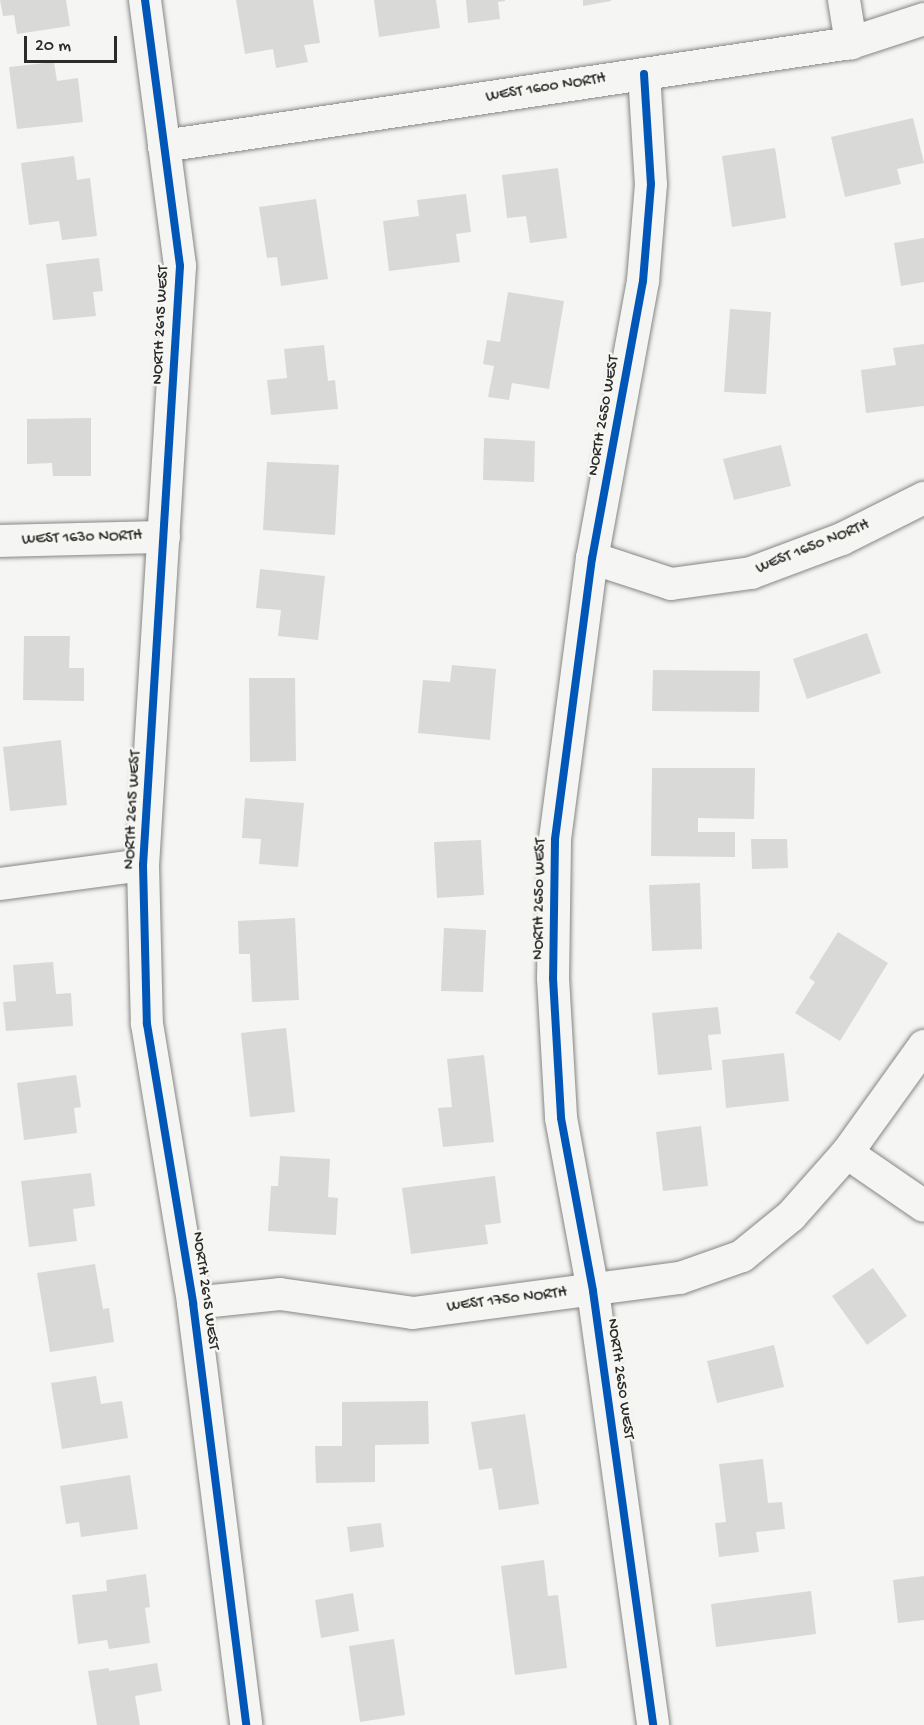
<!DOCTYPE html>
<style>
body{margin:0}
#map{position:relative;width:924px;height:1725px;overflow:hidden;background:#f5f5f3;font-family:"Gochi Hand",sans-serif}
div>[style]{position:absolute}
.building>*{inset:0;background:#d9d9d8}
.roads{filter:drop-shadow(0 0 2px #868685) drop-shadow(0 0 2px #868685)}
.street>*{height:32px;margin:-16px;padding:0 16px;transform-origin:16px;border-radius:16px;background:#f5f5f3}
.cycleway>*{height:8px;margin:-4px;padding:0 4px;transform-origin:4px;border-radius:4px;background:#0057b8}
span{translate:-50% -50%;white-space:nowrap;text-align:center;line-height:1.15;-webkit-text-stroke:5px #f6f6f2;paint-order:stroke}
.street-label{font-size:16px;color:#2b2b2b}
.scale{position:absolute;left:24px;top:36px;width:93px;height:27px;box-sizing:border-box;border:3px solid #2b2b2b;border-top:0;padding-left:8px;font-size:18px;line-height:21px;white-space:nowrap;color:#2b2b2b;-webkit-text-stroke:4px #f6f6f2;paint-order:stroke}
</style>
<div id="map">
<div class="building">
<div style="clip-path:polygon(0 0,66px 0,70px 26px,17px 34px,14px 15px,3px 16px)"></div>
<div style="clip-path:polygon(236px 0,313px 0,320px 43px,304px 45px,308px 62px,276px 68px,273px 49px,245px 54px)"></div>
<div style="clip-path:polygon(374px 0,436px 0,440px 28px,379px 37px)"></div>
<div style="clip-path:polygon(466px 0,505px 0,505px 1px,498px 2px,500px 19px,468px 23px)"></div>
<div style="clip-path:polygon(583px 0,611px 0,611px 1px,583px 6px)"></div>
<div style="clip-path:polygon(54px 62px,57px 81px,78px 78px,83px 122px,17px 129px,9px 67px)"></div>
<div style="clip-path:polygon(913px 118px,924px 163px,897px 169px,901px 184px,845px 197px,831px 137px)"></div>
<div style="clip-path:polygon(775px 148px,786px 218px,732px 227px,722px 156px)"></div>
<div style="clip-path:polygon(74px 156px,77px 180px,90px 178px,97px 236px,62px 240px,59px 221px,29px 225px,21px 163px)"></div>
<div style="clip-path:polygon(558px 168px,567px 238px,530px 243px,526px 216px,507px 218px,502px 175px)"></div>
<div style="clip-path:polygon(466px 194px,471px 232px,456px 234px,460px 262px,389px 271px,383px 221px,419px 216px,417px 200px)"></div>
<div style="clip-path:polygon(316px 199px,328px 279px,281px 286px,277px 257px,267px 258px,259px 207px)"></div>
<div style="clip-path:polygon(924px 238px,924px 282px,901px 286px,894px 243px)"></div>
<div style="clip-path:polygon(99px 258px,103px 291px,93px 292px,96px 316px,53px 320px,46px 264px)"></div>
<div style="clip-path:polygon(508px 292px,564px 301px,549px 389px,512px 383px,509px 400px,488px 397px,494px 366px,483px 364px,487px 340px,500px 342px)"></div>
<div style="clip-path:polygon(730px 309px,771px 312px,766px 394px,724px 392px)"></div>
<div style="clip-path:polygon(924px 344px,924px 406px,866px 413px,861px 370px,896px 365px,893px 348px)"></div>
<div style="clip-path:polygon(324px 345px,328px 381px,335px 380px,338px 409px,271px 415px,267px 380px,287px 378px,284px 349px)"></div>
<div style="clip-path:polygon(91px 418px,91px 476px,53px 476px,52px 463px,27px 464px,27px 419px)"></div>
<div style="clip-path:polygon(484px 438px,535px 441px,534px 482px,483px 480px)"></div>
<div style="clip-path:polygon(781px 445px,791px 486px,734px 500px,723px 459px)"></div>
<div style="clip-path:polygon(267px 462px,339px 465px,335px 535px,263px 530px)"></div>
<div style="clip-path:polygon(260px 569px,325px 576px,318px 640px,278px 636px,281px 610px,256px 608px)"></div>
<div style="clip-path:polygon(867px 633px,881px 673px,807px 699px,793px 659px)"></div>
<div style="clip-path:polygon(24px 636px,70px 636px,69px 668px,84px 668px,84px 701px,23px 700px)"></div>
<div style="clip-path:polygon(452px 665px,496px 669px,490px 740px,418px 733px,423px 680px,450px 682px)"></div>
<div style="clip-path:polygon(653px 670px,760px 671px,759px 712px,652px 711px)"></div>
<div style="clip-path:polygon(249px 678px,295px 678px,296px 761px,250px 762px)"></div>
<div style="clip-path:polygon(61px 740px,67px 805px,10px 811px,3px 747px)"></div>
<div style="clip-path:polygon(652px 768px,755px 768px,754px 819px,698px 818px,698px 832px,735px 832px,735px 857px,651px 856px)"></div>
<div style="clip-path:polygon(245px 798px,304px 803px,298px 867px,259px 864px,261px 839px,242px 838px)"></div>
<div style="clip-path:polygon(751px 839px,787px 839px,788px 868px,752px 869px)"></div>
<div style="clip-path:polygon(481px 840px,484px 895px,437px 898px,434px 842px)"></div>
<div style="clip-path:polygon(700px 883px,702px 949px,652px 951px,649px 885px)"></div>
<div style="clip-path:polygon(295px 918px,299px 1000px,252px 1002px,250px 954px,239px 954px,238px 921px)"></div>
<div style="clip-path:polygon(444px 928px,486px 930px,483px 992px,441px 991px)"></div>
<div style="clip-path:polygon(838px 932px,888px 963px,840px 1041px,795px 1013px,815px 982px,809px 978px)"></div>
<div style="clip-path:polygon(53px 962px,56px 994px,71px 993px,73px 1026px,6px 1031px,3px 1002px,16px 1001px,13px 965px)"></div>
<div style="clip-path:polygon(718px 1007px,721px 1034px,708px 1035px,712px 1070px,658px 1075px,652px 1013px)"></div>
<div style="clip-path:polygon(286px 1028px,295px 1112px,250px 1117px,241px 1033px)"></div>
<div style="clip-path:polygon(784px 1053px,789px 1101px,726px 1108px,722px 1060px)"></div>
<div style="clip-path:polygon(484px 1055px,494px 1142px,443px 1147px,438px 1108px,452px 1107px,447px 1059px)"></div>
<div style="clip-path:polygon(76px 1075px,81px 1107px,74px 1108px,77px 1133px,24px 1140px,17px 1083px)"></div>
<div style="clip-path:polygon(701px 1126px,708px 1186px,663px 1191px,656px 1132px)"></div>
<div style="clip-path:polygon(280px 1156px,330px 1159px,328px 1197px,338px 1198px,336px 1235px,268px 1231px,271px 1186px,278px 1186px)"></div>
<div style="clip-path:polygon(91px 1173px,95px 1206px,73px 1209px,77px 1241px,29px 1247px,21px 1181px)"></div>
<div style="clip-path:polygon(495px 1176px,501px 1223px,485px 1225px,488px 1244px,411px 1254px,402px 1188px)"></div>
<div style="clip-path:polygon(95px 1264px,103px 1309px,109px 1308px,114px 1342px,50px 1352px,37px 1273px)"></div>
<div style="clip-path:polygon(873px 1268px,907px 1316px,867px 1345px,832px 1296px)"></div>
<div style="clip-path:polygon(774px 1345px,784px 1387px,717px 1403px,707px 1361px)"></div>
<div style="clip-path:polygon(96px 1376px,101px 1404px,122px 1401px,128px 1438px,62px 1449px,51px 1383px)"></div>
<div style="clip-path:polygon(428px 1401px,429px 1444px,375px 1445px,375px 1482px,316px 1483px,315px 1446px,342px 1446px,342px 1402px)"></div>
<div style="clip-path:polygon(525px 1414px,539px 1504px,499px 1510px,492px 1468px,479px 1470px,471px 1422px)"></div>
<div style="clip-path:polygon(763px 1459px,768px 1503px,782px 1502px,785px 1529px,756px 1532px,759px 1552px,719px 1557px,715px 1523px,726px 1522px,719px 1464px)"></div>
<div style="clip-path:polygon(130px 1475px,138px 1529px,81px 1537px,79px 1522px,66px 1524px,60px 1486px)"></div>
<div style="clip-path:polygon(381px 1523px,384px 1547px,350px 1552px,347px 1527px)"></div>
<div style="clip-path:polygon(544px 1560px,548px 1596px,558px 1595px,567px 1668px,515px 1675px,501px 1566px)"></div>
<div style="clip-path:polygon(146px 1574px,150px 1607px,145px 1608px,150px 1643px,109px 1649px,107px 1640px,78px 1644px,72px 1595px,107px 1591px,106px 1580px)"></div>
<div style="clip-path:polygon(924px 1576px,924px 1620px,898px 1623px,893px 1580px)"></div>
<div style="clip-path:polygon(811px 1591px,816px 1634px,716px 1647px,711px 1604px)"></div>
<div style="clip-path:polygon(353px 1593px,359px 1631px,321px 1638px,315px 1600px)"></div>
<div style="clip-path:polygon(394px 1639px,405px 1715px,360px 1722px,349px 1646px)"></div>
<div style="clip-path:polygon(157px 1663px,162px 1691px,135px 1696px,140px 1725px,97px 1725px,88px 1671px,109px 1668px,109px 1671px)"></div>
</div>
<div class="roads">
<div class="street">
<div style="left:145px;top:0;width:268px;rotate:82.5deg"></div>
<div style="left:180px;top:266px;width:600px;rotate:93.53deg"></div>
<div style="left:143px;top:865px;width:159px;rotate:88.6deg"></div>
<div style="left:147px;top:1024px;width:283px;rotate:80.6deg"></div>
<div style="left:193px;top:1303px;width:425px;rotate:82.8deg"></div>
<div style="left:844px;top:0;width:44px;rotate:80.8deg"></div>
<div style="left:644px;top:74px;width:110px;rotate:86.4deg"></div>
<div style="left:651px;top:184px;width:97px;rotate:94.7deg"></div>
<div style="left:643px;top:281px;width:282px;rotate:100.4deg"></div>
<div style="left:592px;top:558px;width:284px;rotate:97.5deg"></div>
<div style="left:555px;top:840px;width:138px;rotate:90.8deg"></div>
<div style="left:553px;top:978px;width:140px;rotate:86.7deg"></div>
<div style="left:561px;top:1118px;width:176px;rotate:79.5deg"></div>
<div style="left:593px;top:1291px;width:438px;rotate:82.1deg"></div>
<div style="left:164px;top:146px;width:695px;rotate:-8.53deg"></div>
<div style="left:851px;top:43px;width:77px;rotate:-18.2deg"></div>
<div style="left:0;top:541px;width:164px;rotate:-1.4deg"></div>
<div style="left:592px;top:558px;width:83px;rotate:18.2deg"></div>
<div style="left:671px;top:584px;width:81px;rotate:-7.8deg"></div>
<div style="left:751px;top:573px;width:97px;rotate:-20.5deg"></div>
<div style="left:842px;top:539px;width:92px;rotate:-26.6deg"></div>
<div style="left:0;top:884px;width:144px;rotate:-7.6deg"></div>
<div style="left:847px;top:1153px;width:93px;rotate:34.5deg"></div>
<div style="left:193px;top:1303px;width:87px;rotate:-5.9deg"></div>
<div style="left:280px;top:1294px;width:134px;rotate:8.1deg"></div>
<div style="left:413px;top:1313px;width:269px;rotate:-7.5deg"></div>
<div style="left:680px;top:1278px;width:66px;rotate:-19.5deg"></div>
<div style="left:742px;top:1256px;width:63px;rotate:-39.2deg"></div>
<div style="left:791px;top:1216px;width:84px;rotate:-48.4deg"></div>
<div style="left:847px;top:1153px;width:132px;rotate:-54.3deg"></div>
</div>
</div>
<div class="cycleway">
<div style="left:145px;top:0;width:268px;rotate:82.5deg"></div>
<div style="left:180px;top:266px;width:600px;rotate:93.53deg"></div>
<div style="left:143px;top:865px;width:159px;rotate:88.6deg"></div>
<div style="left:147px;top:1024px;width:283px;rotate:80.6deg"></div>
<div style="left:193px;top:1303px;width:425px;rotate:82.8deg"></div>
<div style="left:644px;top:74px;width:110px;rotate:86.4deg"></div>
<div style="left:651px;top:184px;width:97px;rotate:94.7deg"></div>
<div style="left:643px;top:281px;width:282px;rotate:100.4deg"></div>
<div style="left:592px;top:558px;width:284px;rotate:97.5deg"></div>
<div style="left:555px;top:840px;width:138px;rotate:90.8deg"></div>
<div style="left:553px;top:978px;width:140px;rotate:86.7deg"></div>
<div style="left:561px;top:1118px;width:176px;rotate:79.5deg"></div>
<div style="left:593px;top:1291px;width:438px;rotate:82.1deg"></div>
</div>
<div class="street-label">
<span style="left:546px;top:89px;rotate:-9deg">WEST 1600 NORTH</span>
<span style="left:162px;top:325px;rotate:-87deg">NORTH 2615 WEST</span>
<span style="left:605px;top:416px;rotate:-80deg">NORTH 2650 WEST</span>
<span style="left:82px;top:539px;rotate:-2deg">WEST 1630 NORTH</span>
<span style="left:813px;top:548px;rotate:-22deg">WEST 1650 NORTH</span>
<span style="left:134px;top:810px;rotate:-87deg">NORTH 2615 WEST</span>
<span style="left:541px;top:899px;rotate:-89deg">NORTH 2650 WEST</span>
<span style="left:204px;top:1291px;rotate:82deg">NORTH 2615 WEST</span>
<span style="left:507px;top:1301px;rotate:-7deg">WEST 1750 NORTH</span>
<span style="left:619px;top:1379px;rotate:82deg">NORTH 2650 WEST</span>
</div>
<div class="scale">20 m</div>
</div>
